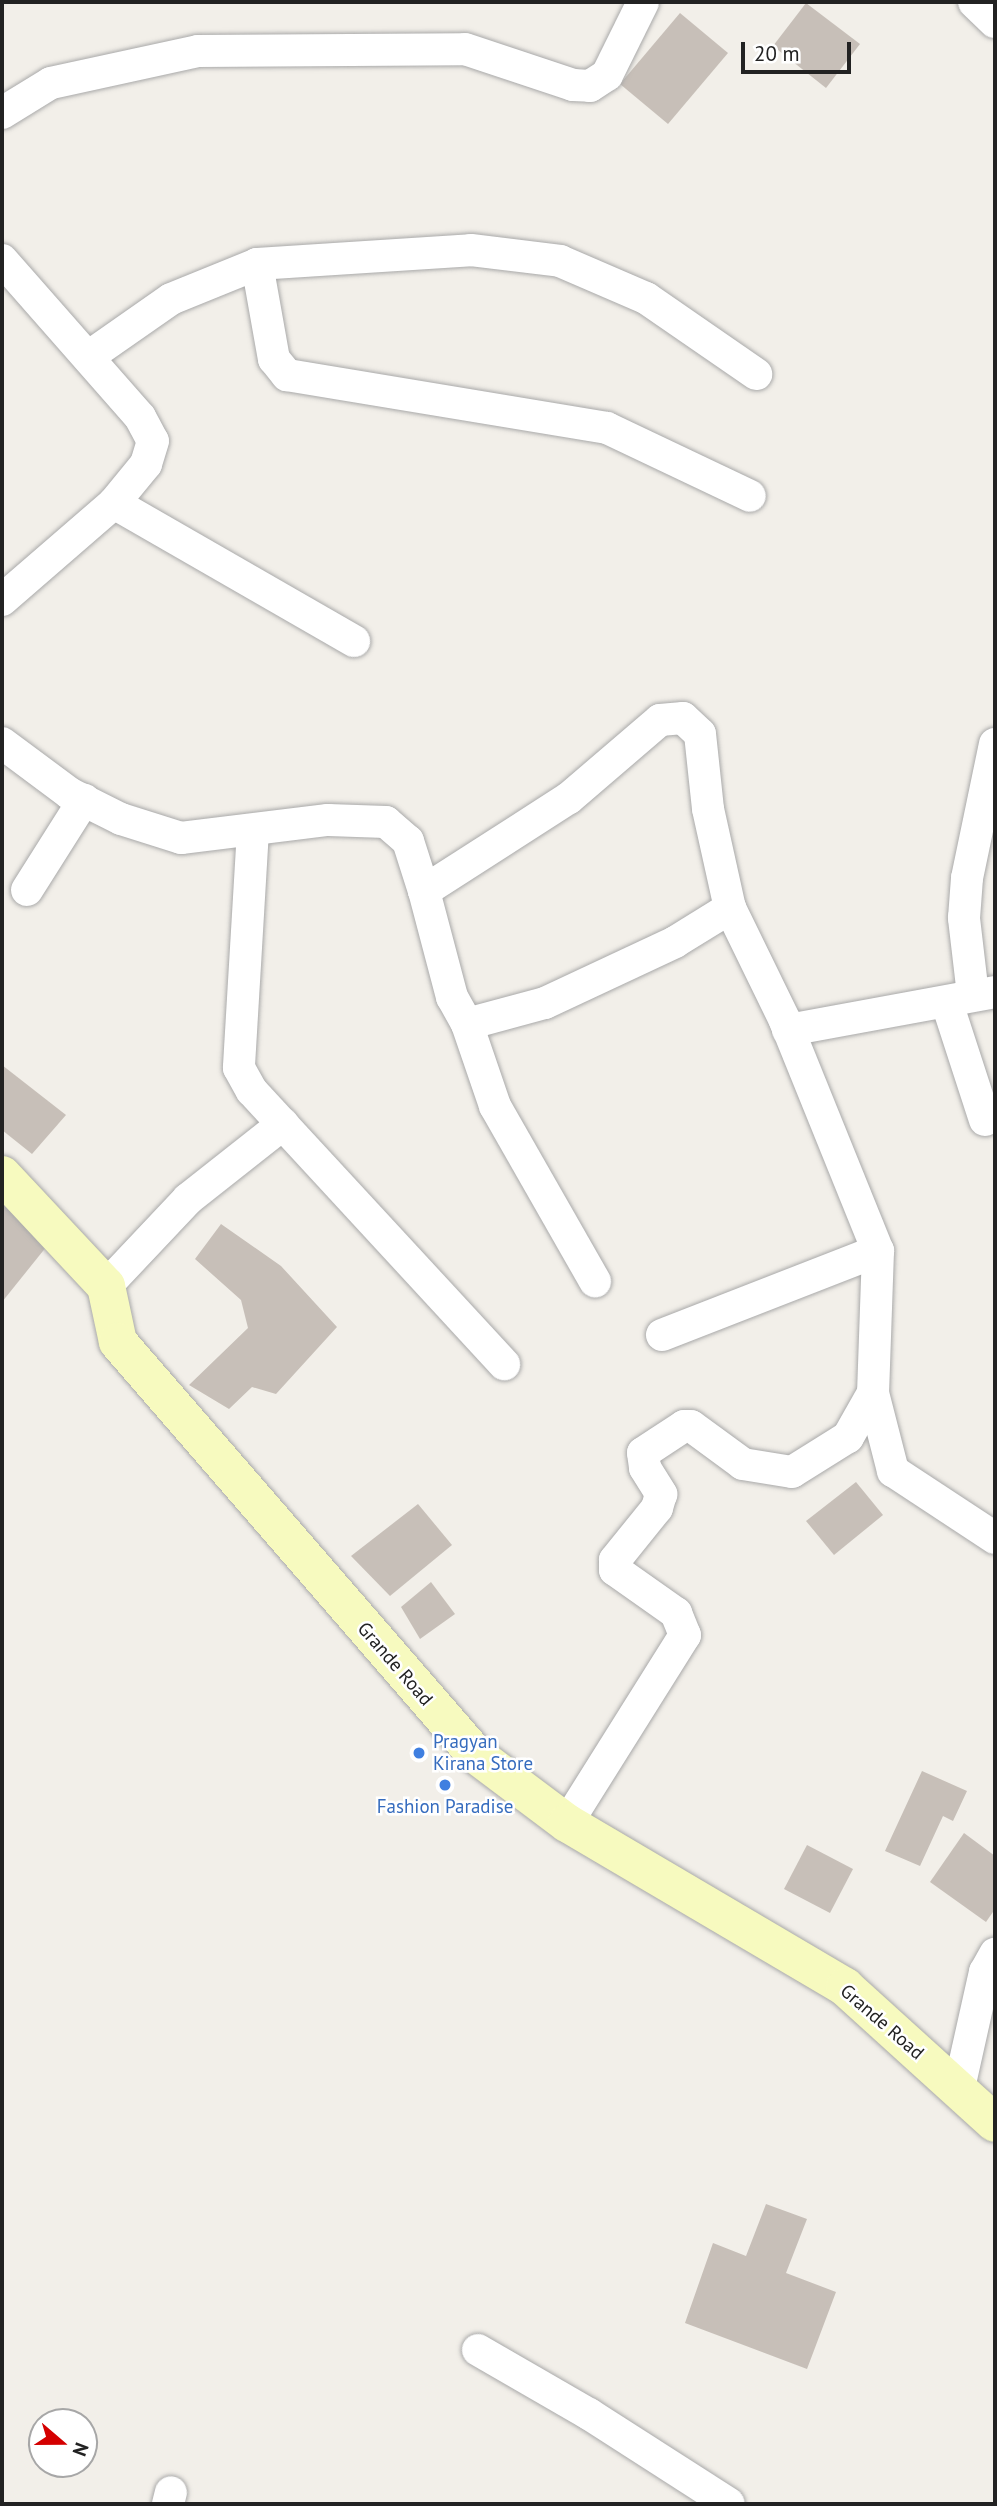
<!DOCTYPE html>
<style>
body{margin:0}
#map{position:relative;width:997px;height:2506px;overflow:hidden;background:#f2efe9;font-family:"PT Sans",sans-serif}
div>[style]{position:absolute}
.building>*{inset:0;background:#c7bfb8}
.roads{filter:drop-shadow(0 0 2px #a9a9a9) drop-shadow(0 0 2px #a9a9a9)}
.street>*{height:32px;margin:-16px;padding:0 16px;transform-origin:16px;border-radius:16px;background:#fff}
.secondary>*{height:38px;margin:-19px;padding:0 19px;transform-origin:19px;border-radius:19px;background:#f7fabf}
.dots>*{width:19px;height:19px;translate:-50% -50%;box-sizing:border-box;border:4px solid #fff;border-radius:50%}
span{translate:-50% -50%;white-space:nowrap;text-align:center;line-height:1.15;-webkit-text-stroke:5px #fff;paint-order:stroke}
.street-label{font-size:19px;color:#222}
.shop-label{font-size:19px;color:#366cbe}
.left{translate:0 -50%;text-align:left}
.frame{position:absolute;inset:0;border:4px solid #222;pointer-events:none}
.north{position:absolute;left:28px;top:2408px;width:70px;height:70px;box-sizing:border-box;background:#fff;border:2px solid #a7a7a7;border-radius:50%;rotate:110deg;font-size:19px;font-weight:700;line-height:28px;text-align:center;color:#222}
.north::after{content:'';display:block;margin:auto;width:24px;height:32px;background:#d40000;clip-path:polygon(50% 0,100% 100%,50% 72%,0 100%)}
.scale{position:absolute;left:741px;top:42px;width:110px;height:32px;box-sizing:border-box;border:4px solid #222;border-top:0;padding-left:9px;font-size:21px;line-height:24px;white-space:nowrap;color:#222;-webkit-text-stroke:5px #fff;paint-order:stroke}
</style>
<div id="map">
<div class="building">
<div style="clip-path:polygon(806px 3px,860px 44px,826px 88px,773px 46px)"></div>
<div style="clip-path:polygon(680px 13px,728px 53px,668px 124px,620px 84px)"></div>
<div style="clip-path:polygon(2px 1065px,66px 1115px,32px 1154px,2px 1130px)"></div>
<div style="clip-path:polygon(2px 1183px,51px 1241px,2px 1302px)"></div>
<div style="clip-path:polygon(221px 1224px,281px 1266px,337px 1327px,276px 1394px,252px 1387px,229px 1409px,189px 1385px,248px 1328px,241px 1300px,195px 1259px)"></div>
<div style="clip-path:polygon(856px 1482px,883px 1515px,834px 1555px,806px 1521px)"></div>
<div style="clip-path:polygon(418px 1504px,452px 1545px,390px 1596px,351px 1556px)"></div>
<div style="clip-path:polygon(431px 1582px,455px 1614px,420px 1639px,401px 1607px)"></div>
<div style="clip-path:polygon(922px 1771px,967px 1791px,953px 1821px,943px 1816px,920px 1866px,885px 1851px)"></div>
<div style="clip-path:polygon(964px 1833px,995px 1856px,995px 1909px,986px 1922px,930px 1882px)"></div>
<div style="clip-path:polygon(807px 1845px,853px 1869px,830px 1913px,784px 1889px)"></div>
<div style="clip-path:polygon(766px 2204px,807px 2219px,786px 2273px,836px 2292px,807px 2369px,685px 2323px,713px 2243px,746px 2256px)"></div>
</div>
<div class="roads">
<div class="street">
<div style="left:974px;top:2px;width:29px;rotate:44deg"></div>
<div style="left:2px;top:113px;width:57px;rotate:-31.5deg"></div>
<div style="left:51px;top:83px;width:150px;rotate:-12.3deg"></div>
<div style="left:198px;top:51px;width:267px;rotate:-0.4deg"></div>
<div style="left:465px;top:49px;width:114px;rotate:18.4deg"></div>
<div style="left:573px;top:85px;width:17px;rotate:3deg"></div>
<div style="left:590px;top:86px;width:20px;rotate:-33deg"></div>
<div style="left:607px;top:75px;width:81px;rotate:-63.7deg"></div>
<div style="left:2px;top:260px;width:209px;rotate:48.7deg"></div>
<div style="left:140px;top:417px;width:27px;rotate:62deg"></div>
<div style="left:153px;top:441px;width:24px;rotate:107deg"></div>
<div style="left:146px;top:464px;width:50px;rotate:129.4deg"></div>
<div style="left:114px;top:503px;width:148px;rotate:139.1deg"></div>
<div style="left:257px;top:264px;width:97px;rotate:79.9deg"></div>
<div style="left:274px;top:359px;width:21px;rotate:51deg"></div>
<div style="left:287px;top:375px;width:324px;rotate:9.4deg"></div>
<div style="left:607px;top:428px;width:158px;rotate:25.4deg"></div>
<div style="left:88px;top:357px;width:101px;rotate:-34.9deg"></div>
<div style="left:171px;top:299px;width:93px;rotate:-22.1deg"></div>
<div style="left:257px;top:264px;width:214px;rotate:-3.7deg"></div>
<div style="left:471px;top:250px;width:90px;rotate:7deg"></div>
<div style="left:560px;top:261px;width:94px;rotate:23.3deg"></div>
<div style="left:646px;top:298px;width:134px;rotate:34.6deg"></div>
<div style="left:114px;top:503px;width:277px;rotate:29.9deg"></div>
<div style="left:2px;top:743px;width:84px;rotate:36.7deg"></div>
<div style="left:69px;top:793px;width:58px;rotate:26.6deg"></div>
<div style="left:121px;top:819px;width:63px;rotate:17.6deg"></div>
<div style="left:181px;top:838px;width:148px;rotate:-7deg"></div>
<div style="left:328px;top:820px;width:58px;rotate:2deg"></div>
<div style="left:386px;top:822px;width:29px;rotate:41deg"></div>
<div style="left:408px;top:841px;width:52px;rotate:72.3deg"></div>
<div style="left:424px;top:891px;width:172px;rotate:-32.7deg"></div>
<div style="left:569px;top:798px;width:120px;rotate:-40.6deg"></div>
<div style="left:660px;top:720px;width:23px;rotate:-5deg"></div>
<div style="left:683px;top:718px;width:23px;rotate:43deg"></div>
<div style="left:700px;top:734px;width:75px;rotate:83.9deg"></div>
<div style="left:708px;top:809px;width:101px;rotate:77.5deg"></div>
<div style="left:730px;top:908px;width:126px;rotate:64deg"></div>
<div style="left:785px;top:1021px;width:248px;rotate:68deg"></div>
<div style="left:878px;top:1251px;width:142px;rotate:92deg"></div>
<div style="left:873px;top:1393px;width:51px;rotate:119.6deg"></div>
<div style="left:848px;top:1437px;width:66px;rotate:148deg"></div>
<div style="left:792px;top:1472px;width:50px;rotate:-170.7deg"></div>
<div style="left:743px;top:1464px;width:64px;rotate:-143.8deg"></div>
<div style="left:691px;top:1426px;width:7px;rotate:180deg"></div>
<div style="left:684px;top:1426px;width:49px;rotate:146.6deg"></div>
<div style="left:643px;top:1453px;width:15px;rotate:82deg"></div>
<div style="left:645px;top:1468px;width:31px;rotate:58deg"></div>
<div style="left:661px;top:1494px;width:15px;rotate:106deg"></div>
<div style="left:657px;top:1508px;width:67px;rotate:128.9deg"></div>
<div style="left:615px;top:1560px;width:10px;rotate:90deg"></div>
<div style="left:615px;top:1570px;width:75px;rotate:35.2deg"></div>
<div style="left:676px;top:1613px;width:24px;rotate:68deg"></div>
<div style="left:685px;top:1635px;width:222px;rotate:122.1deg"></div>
<div style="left:253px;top:830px;width:238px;rotate:93.4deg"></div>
<div style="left:239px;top:1068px;width:26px;rotate:61deg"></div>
<div style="left:252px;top:1091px;width:372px;rotate:47.3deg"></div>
<div style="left:27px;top:890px;width:107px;rotate:-57.7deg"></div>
<div style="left:424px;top:891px;width:110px;rotate:75.2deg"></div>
<div style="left:452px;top:997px;width:31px;rotate:61deg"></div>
<div style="left:467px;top:1024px;width:87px;rotate:71.1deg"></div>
<div style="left:495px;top:1106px;width:202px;rotate:60.3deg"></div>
<div style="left:973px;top:995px;width:78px;rotate:-96.7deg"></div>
<div style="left:964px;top:918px;width:40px;rotate:-85.7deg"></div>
<div style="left:967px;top:878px;width:137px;rotate:-78.2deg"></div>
<div style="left:947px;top:1003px;width:123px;rotate:72deg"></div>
<div style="left:467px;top:1024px;width:81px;rotate:-15.1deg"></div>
<div style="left:545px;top:1003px;width:144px;rotate:-25.1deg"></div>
<div style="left:675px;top:942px;width:65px;rotate:-31.7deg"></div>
<div style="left:788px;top:1030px;width:210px;rotate:-10.4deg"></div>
<div style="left:106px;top:1286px;width:120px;rotate:-46.7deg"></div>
<div style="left:188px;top:1199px;width:121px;rotate:-38.3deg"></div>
<div style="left:662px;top:1335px;width:232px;rotate:-21.3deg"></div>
<div style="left:873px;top:1393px;width:81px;rotate:75.6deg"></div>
<div style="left:893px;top:1471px;width:122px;rotate:33.3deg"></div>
<div style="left:959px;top:2088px;width:119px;rotate:-77.4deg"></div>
<div style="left:985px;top:1972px;width:21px;rotate:-61deg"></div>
<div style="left:478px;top:2350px;width:128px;rotate:30deg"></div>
<div style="left:589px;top:2414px;width:166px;rotate:32.7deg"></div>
<div style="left:168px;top:2504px;width:12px;rotate:-76deg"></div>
</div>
<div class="secondary">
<div style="left:2px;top:1175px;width:152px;rotate:46.9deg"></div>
<div style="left:106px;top:1286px;width:57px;rotate:77.9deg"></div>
<div style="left:118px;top:1342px;width:545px;rotate:49.09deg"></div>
<div style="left:475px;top:1754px;width:115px;rotate:36.9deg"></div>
<div style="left:567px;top:1823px;width:323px;rotate:30.5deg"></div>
<div style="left:845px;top:1987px;width:202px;rotate:42.2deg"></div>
</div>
</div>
<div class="dots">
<div style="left:419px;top:1753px;background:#3f7fe0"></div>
<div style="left:445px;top:1785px;background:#3f7fe0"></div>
</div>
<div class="street-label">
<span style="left:395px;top:1664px;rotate:49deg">Grande Road</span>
<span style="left:882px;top:2022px;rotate:41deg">Grande Road</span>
</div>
<div class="shop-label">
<span class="left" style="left:433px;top:1753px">Pragyan<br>Kirana Store</span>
<span style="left:445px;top:1807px">Fashion Paradise</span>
</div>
<div class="frame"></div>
<div class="north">N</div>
<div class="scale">20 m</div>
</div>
